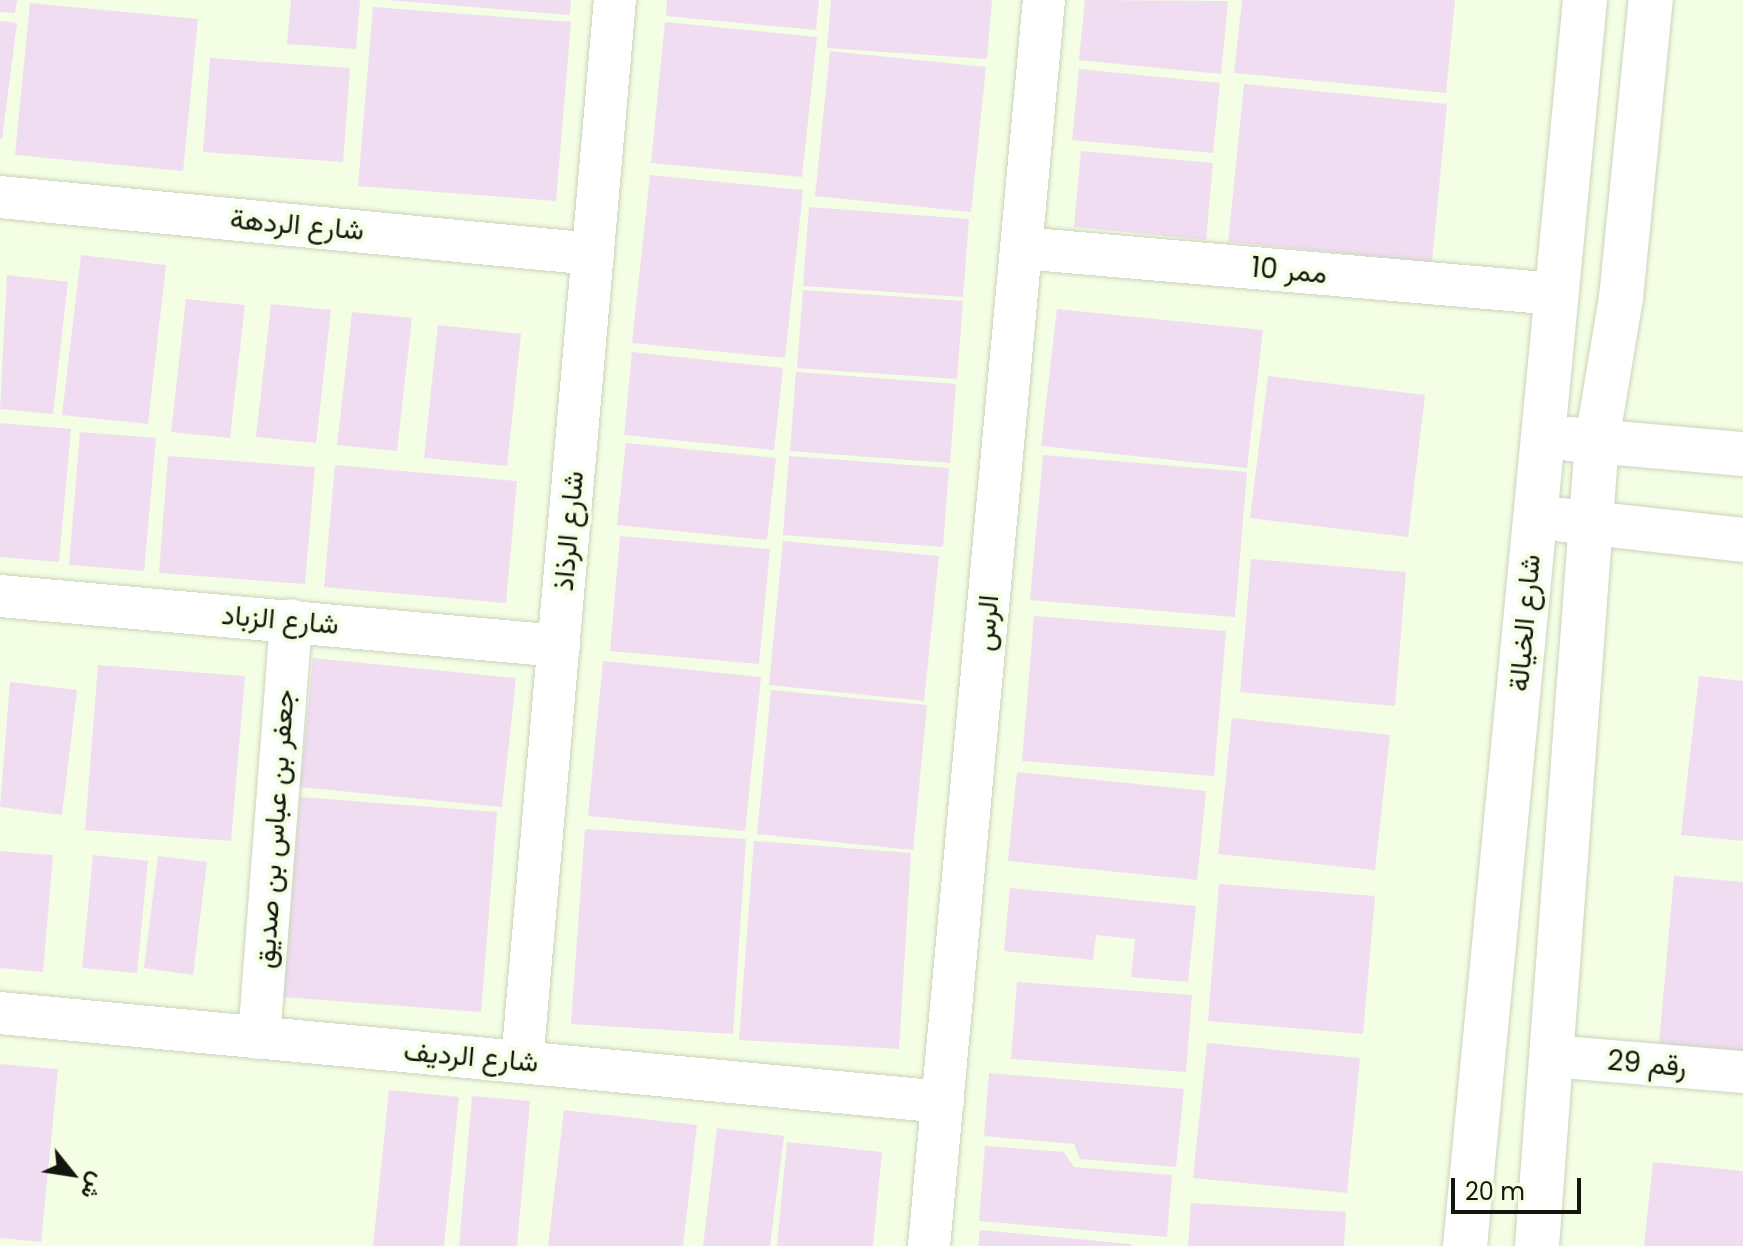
<!DOCTYPE html>
<meta charset="utf-8">
<style>
body{margin:0}
#map{position:relative;width:1743px;height:1246px;overflow:hidden;background:#f4fee4;font-family:Poppins,Vazirmatn,sans-serif}
div>[style]{position:absolute}
.building>*{inset:0;background:#f0ddf2}
.roads{filter:drop-shadow(0 0 2px #cbd4bb) drop-shadow(0 0 2px #cbd4bb)}
.street>*{height:42px;margin:-21px;padding:0 21px;transform-origin:21px;border-radius:21px;background:#fff}
.secondary>*{height:44px;margin:-22px;padding:0 22px;transform-origin:22px;border-radius:22px;background:#fff}
span{translate:-50% -50%;white-space:nowrap;text-align:center;line-height:1.15;-webkit-text-stroke:8px #f4fee4;paint-order:stroke}
.street-label{font-size:28px;color:#13160d}
.north{position:absolute;left:32px;top:1134px;width:80px;height:80px;-webkit-text-stroke:6px #f4fee4;paint-order:stroke;rotate:120deg;font-size:22px;font-weight:700;line-height:32px;text-align:center;color:#13160d}
.north::after{content:'';display:block;margin:auto;width:28px;height:36px;background:#13160d;clip-path:polygon(50% 0,100% 100%,50% 72%,0 100%)}
.scale{position:absolute;left:1451px;top:1178px;width:130px;height:36px;box-sizing:border-box;border:4px solid #13160d;border-top:0;padding-left:10px;font-size:24px;line-height:28px;white-space:nowrap;color:#13160d;-webkit-text-stroke:6px #f4fee4;paint-order:stroke}
</style>
<div id="map">
<div class="building">
<div style="clip-path:polygon(0 0,17px 0,15px 13px,0 12px)"></div>
<div style="clip-path:polygon(291px 0,360px 0,356px 49px,287px 44px)"></div>
<div style="clip-path:polygon(387px 0,571px 0,570px 15px)"></div>
<div style="clip-path:polygon(667px 0,819px 0,816px 30px,666px 16px)"></div>
<div style="clip-path:polygon(831px 0,992px 0,987px 59px,827px 48px)"></div>
<div style="clip-path:polygon(1085px 0,1228px 1px,1221px 74px,1079px 60px)"></div>
<div style="clip-path:polygon(1242px 0,1455px 0,1446px 93px,1234px 73px)"></div>
<div style="clip-path:polygon(30px 3px,198px 19px,183px 171px,15px 155px)"></div>
<div style="clip-path:polygon(373px 7px,571px 22px,556px 201px,358px 186px)"></div>
<div style="clip-path:polygon(0 21px,17px 23px,2px 139px,0 139px)"></div>
<div style="clip-path:polygon(665px 22px,817px 37px,802px 177px,651px 163px)"></div>
<div style="clip-path:polygon(830px 51px,986px 67px,971px 212px,815px 196px)"></div>
<div style="clip-path:polygon(210px 58px,350px 68px,343px 162px,203px 152px)"></div>
<div style="clip-path:polygon(1079px 69px,1220px 83px,1213px 153px,1072px 140px)"></div>
<div style="clip-path:polygon(1244px 84px,1447px 104px,1432px 262px,1228px 242px)"></div>
<div style="clip-path:polygon(1081px 151px,1213px 163px,1206px 240px,1074px 227px)"></div>
<div style="clip-path:polygon(650px 175px,803px 190px,785px 358px,632px 343px)"></div>
<div style="clip-path:polygon(809px 207px,969px 219px,963px 297px,803px 286px)"></div>
<div style="clip-path:polygon(81px 255px,166px 265px,148px 424px,62px 415px)"></div>
<div style="clip-path:polygon(7px 275px,68px 282px,53px 414px,0 409px)"></div>
<div style="clip-path:polygon(803px 290px,963px 301px,957px 379px,797px 368px)"></div>
<div style="clip-path:polygon(186px 299px,245px 305px,230px 438px,171px 432px)"></div>
<div style="clip-path:polygon(271px 304px,331px 310px,316px 443px,256px 437px)"></div>
<div style="clip-path:polygon(1057px 309px,1263px 330px,1247px 468px,1041px 446px)"></div>
<div style="clip-path:polygon(352px 312px,412px 318px,397px 451px,337px 445px)"></div>
<div style="clip-path:polygon(438px 325px,521px 334px,507px 466px,424px 458px)"></div>
<div style="clip-path:polygon(632px 352px,783px 368px,774px 450px,624px 435px)"></div>
<div style="clip-path:polygon(796px 372px,956px 384px,950px 463px,790px 451px)"></div>
<div style="clip-path:polygon(1268px 376px,1425px 395px,1408px 537px,1250px 518px)"></div>
<div style="clip-path:polygon(0 423px,71px 429px,59px 562px,0 557px)"></div>
<div style="clip-path:polygon(80px 432px,156px 438px,144px 571px,69px 565px)"></div>
<div style="clip-path:polygon(626px 443px,776px 458px,767px 540px,617px 525px)"></div>
<div style="clip-path:polygon(1043px 455px,1247px 472px,1235px 617px,1030px 600px)"></div>
<div style="clip-path:polygon(168px 456px,315px 467px,305px 584px,159px 573px)"></div>
<div style="clip-path:polygon(789px 456px,949px 468px,943px 547px,783px 535px)"></div>
<div style="clip-path:polygon(335px 465px,517px 481px,506px 603px,324px 587px)"></div>
<div style="clip-path:polygon(620px 536px,770px 549px,759px 664px,610px 651px)"></div>
<div style="clip-path:polygon(783px 541px,939px 556px,924px 701px,769px 685px)"></div>
<div style="clip-path:polygon(1251px 559px,1406px 572px,1395px 706px,1240px 692px)"></div>
<div style="clip-path:polygon(1034px 616px,1226px 631px,1214px 776px,1022px 761px)"></div>
<div style="clip-path:polygon(313px 658px,516px 678px,502px 807px,300px 787px)"></div>
<div style="clip-path:polygon(603px 661px,761px 677px,745px 831px,588px 816px)"></div>
<div style="clip-path:polygon(98px 665px,245px 676px,231px 841px,85px 830px)"></div>
<div style="clip-path:polygon(1699px 676px,1743px 681px,1743px 841px,1681px 835px)"></div>
<div style="clip-path:polygon(10px 682px,77px 690px,62px 815px,0 807px)"></div>
<div style="clip-path:polygon(771px 690px,927px 705px,913px 850px,757px 834px)"></div>
<div style="clip-path:polygon(1232px 718px,1390px 735px,1375px 870px,1218px 854px)"></div>
<div style="clip-path:polygon(1017px 772px,1206px 791px,1197px 880px,1008px 861px)"></div>
<div style="clip-path:polygon(300px 797px,497px 812px,481px 1012px,283px 997px)"></div>
<div style="clip-path:polygon(585px 829px,746px 839px,733px 1034px,571px 1024px)"></div>
<div style="clip-path:polygon(754px 841px,911px 853px,899px 1049px,739px 1040px)"></div>
<div style="clip-path:polygon(0 851px,53px 855px,43px 972px,0 968px)"></div>
<div style="clip-path:polygon(93px 855px,148px 861px,137px 973px,82px 968px)"></div>
<div style="clip-path:polygon(158px 856px,207px 862px,193px 975px,144px 968px)"></div>
<div style="clip-path:polygon(1674px 876px,1743px 882px,1743px 1052px,1659px 1044px)"></div>
<div style="clip-path:polygon(1219px 884px,1375px 896px,1363px 1034px,1208px 1021px)"></div>
<div style="clip-path:polygon(1010px 888px,1196px 906px,1188px 982px,1131px 977px,1135px 939px,1096px 935px,1093px 960px,1004px 951px)"></div>
<div style="clip-path:polygon(1017px 982px,1192px 995px,1186px 1072px,1011px 1059px)"></div>
<div style="clip-path:polygon(1207px 1043px,1360px 1058px,1347px 1193px,1193px 1178px)"></div>
<div style="clip-path:polygon(0 1064px,58px 1069px,41px 1242px,0 1238px)"></div>
<div style="clip-path:polygon(989px 1073px,1184px 1089px,1176px 1167px,1080px 1159px,1074px 1144px,984px 1136px)"></div>
<div style="clip-path:polygon(389px 1090px,459px 1097px,444px 1246px,373px 1246px)"></div>
<div style="clip-path:polygon(472px 1096px,530px 1101px,517px 1246px,459px 1246px)"></div>
<div style="clip-path:polygon(564px 1110px,697px 1125px,683px 1246px,548px 1246px)"></div>
<div style="clip-path:polygon(717px 1128px,784px 1136px,770px 1246px,703px 1246px)"></div>
<div style="clip-path:polygon(787px 1142px,882px 1152px,873px 1246px,777px 1246px)"></div>
<div style="clip-path:polygon(985px 1146px,1064px 1152px,1074px 1167px,1172px 1175px,1167px 1237px,979px 1221px)"></div>
<div style="clip-path:polygon(1653px 1162px,1743px 1171px,1743px 1246px,1644px 1246px)"></div>
<div style="clip-path:polygon(1191px 1203px,1346px 1212px,1344px 1246px,1188px 1246px)"></div>
<div style="clip-path:polygon(980px 1230px,1131px 1244px,1131px 1246px,978px 1246px)"></div>
</div>
<div class="roads">
<div class="street">
<div style="left:0;top:197px;width:596px;rotate:5.49deg"></div>
<div style="left:1021px;top:248px;width:538px;rotate:4.91deg"></div>
<div style="left:0;top:596px;width:561px;rotate:5.11deg"></div>
<div style="left:0;top:1013px;width:947px;rotate:5.39deg"></div>
<div style="left:259px;top:1038px;width:419px;rotate:-85.6deg"></div>
<div style="left:1551px;top:1056px;width:193px;rotate:4.8deg"></div>
<div style="left:522px;top:1062px;width:1066px;rotate:-85deg"></div>
<div style="left:929px;top:1246px;width:1251px;rotate:-84.73deg"></div>
</div>
<div class="secondary">
<div style="left:1570px;top:439px;width:174px;rotate:5deg"></div>
<div style="left:1563px;top:520px;width:181px;rotate:6.3deg"></div>
<div style="left:1465px;top:1246px;width:1252px;rotate:-84.5deg"></div>
<div style="left:1537px;top:1246px;width:807px;rotate:-85.74deg"></div>
<div style="left:1597px;top:441px;width:145px;rotate:-80.5deg"></div>
<div style="left:1621px;top:298px;width:300px;rotate:-84.3deg"></div>
</div>
</div>
<div class="street-label">
<span style="left:297px;top:225px;rotate:5deg">شارع الردهة</span>
<span style="left:1289px;top:271px;rotate:5deg">ممر 10</span>
<span style="left:569px;top:531px;rotate:-85deg">شارع الرذاذ</span>
<span style="left:280px;top:620px;rotate:5deg">شارع الزباد</span>
<span style="left:987px;top:623px;rotate:-85deg">الرس</span>
<span style="left:1525px;top:623px;rotate:-85deg">شارع الخيالة</span>
<span style="left:275px;top:829px;rotate:-86deg">جعفر بن عباس بن صديق</span>
<span style="left:471px;top:1057px;rotate:5deg">شارع الرديف</span>
<span style="left:1647px;top:1064px;rotate:5deg">رقم 29</span>
</div>
<div class="north">ش</div>
<div class="scale">20 m</div>
</div>
